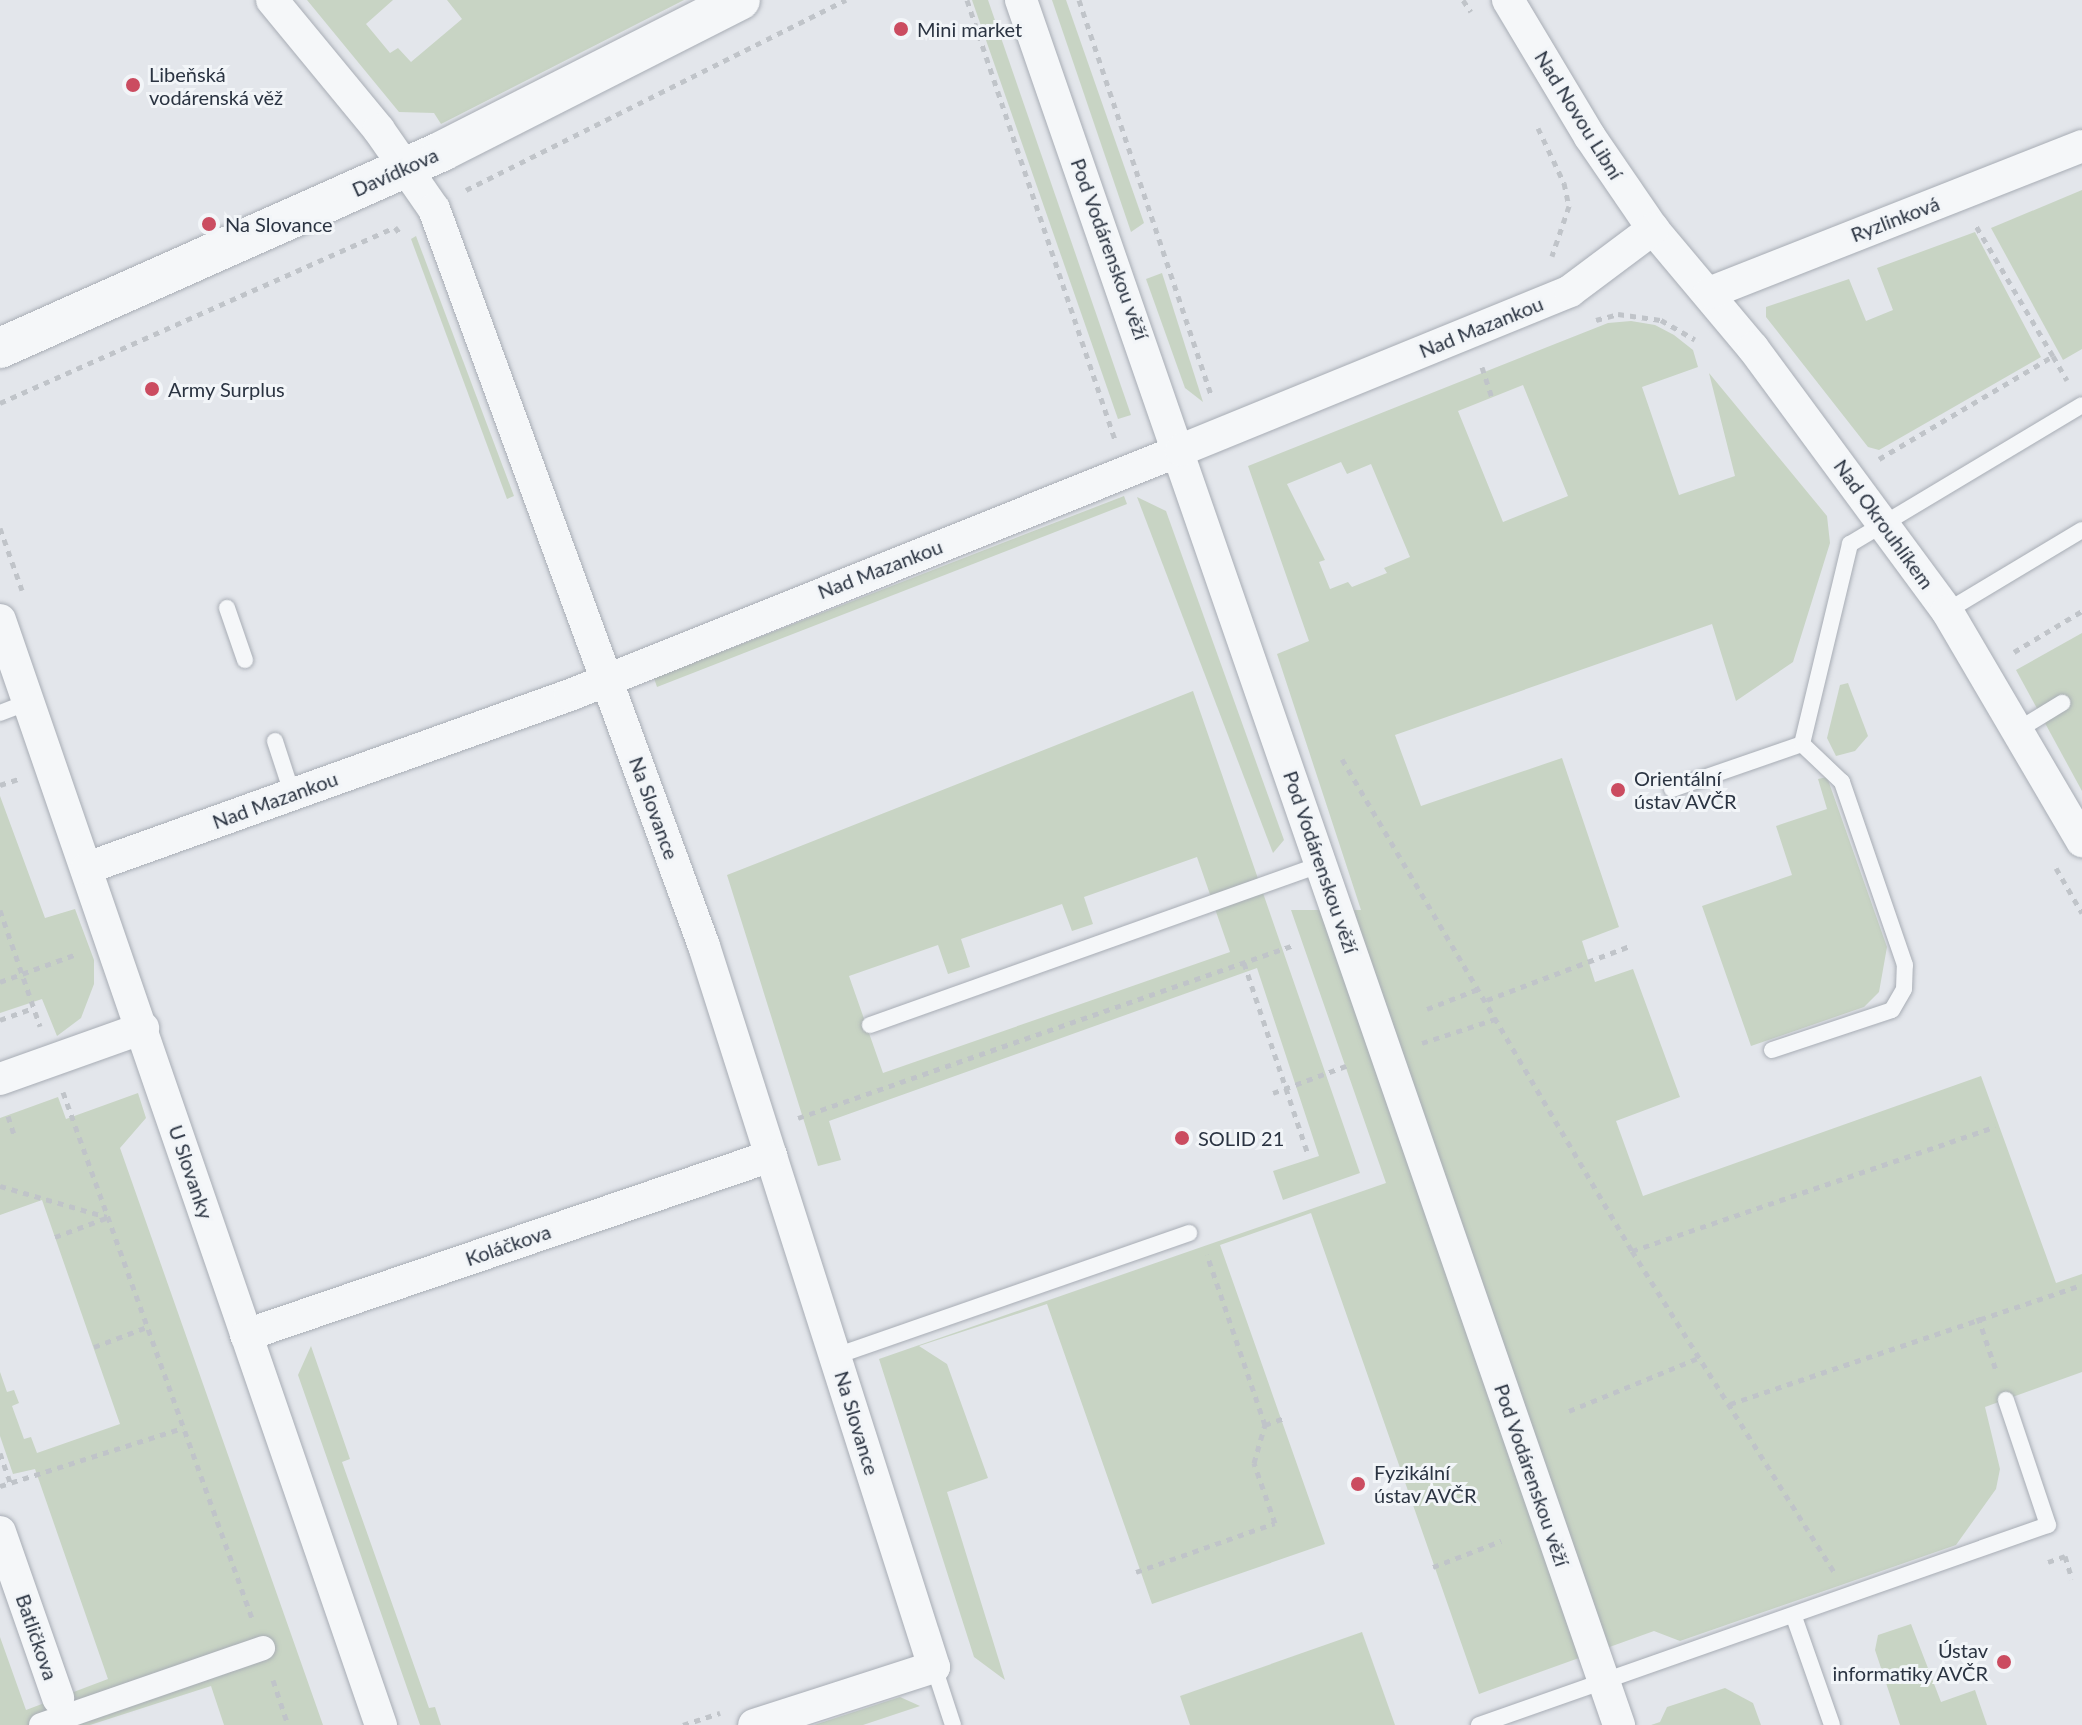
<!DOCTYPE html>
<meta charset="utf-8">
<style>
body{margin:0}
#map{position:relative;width:2082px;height:1725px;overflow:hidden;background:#e3e6eb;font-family:Lato,sans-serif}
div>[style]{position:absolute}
.green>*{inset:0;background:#c8d4c4}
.path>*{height:5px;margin-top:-2.5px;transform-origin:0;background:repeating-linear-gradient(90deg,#c0c4c9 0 6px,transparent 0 12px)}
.roads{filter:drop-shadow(0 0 2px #a8adb5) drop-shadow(0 0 2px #a8adb5)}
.service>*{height:16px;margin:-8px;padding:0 8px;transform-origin:8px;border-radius:8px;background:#f5f7f9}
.pedestrian>*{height:24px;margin:-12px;padding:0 12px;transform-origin:12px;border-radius:12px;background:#f5f7f9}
.minor>*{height:32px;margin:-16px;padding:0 16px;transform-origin:16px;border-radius:16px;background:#f5f7f9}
.tertiary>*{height:40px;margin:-20px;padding:0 20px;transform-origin:20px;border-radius:20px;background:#f5f7f9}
.dots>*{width:22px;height:22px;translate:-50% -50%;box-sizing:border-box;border:4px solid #f2f5f8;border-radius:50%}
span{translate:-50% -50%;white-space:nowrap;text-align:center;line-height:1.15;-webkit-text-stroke:6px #f2f5f8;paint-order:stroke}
.poi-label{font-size:20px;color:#2b3442}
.left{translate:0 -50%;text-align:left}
.right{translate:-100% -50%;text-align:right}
.street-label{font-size:20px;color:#2b3442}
</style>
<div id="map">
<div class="green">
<div style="clip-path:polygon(307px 0,393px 0,366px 24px,390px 53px,398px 48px,411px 62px,462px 19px,447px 0,684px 0,441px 124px,434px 113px,399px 112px)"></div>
<div style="clip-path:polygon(972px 0,988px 0,1131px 415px,1118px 419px)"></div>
<div style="clip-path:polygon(1052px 0,1066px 0,1144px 223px,1131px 232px)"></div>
<div style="clip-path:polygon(2082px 190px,2082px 349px,2063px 360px,1991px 228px)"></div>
<div style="clip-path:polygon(1975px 232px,2041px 357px,1879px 450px,1868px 447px,1766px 317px,1766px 307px,1849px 279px,1866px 321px,1893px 310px,1877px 268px)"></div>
<div style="clip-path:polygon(416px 236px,514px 496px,507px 499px,411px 239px)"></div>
<div style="clip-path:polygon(1162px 273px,1203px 402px,1185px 388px,1146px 279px)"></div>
<div style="clip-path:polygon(evenodd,1631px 321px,1655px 325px,1674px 335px,1693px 350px,1698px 367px,1642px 387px,1679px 495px,1735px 476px,1709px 373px,1827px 516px,1830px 543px,1793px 662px,1736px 701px,1712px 624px,1395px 735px,1421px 806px,1562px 758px,1619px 927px,1582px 941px,1595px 982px,1633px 969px,1680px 1097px,1616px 1121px,1643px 1196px,1981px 1076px,2056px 1283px,2082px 1274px,2082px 1372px,1985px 1407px,2000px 1469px,1996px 1489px,1956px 1545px,1680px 1641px,1654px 1631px,1479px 1694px,1311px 1213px,1220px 1245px,1325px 1544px,1152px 1604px,1047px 1304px,919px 1346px,947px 1364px,988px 1478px,947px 1492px,1005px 1680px,974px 1657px,879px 1359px,1386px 1183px,1291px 910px,1361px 910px,1277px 654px,1309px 641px,1248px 466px,1608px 323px,1631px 321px,1523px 385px,1568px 496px,1503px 522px,1458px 411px,1523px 385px,1631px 321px,1341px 462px,1347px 474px,1371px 464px,1410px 557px,1384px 568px,1387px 573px,1352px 587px,1348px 582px,1330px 589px,1319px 562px,1325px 560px,1287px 484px,1341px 462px)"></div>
<div style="clip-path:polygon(1124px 496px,1127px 504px,657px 687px,654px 678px)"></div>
<div style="clip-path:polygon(1137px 497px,1166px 511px,1284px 840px,1273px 853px)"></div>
<div style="clip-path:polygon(2082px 633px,2082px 791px,2016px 670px)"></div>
<div style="clip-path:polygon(1848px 683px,1868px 736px,1855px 751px,1836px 756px,1827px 738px,1840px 685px)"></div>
<div style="clip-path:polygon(evenodd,1193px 691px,1360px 1173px,1283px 1200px,1273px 1171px,1319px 1156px,1257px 968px,829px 1121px,841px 1160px,818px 1166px,727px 875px,1193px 691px,1197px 857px,1230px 952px,883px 1073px,849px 976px,938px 945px,948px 974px,970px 967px,961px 939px,1062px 904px,1072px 931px,1093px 924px,1084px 897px,1197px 857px)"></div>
<div style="clip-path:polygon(1827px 777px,1887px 947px,1879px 992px,1864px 1007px,1751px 1046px,1702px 906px,1792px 875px,1776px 826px,1827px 809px,1818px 779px)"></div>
<div style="clip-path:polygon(0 796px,45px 918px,75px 909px,94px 960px,94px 984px,81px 1018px,57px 1036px,42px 999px,0 1013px)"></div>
<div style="clip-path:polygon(138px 1093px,146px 1118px,120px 1148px,323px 1725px,224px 1725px,211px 1686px,90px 1725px,0 1725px,0 1637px,26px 1710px,108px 1679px,35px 1469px,13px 1474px,0 1436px,0 1372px,7px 1392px,14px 1390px,19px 1403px,12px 1406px,24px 1439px,31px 1437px,37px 1453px,120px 1424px,42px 1200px,0 1215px,0 1118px,58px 1097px,66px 1119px)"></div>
<div style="clip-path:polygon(311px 1346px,350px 1459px,342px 1462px,429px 1708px,435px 1707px,441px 1725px,420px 1725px,298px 1375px)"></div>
<div style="clip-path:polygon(1911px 1624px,1941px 1702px,1975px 1690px,1987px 1725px,1900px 1725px,1875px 1650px,1878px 1635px)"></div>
<div style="clip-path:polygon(1362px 1632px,1395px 1725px,1190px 1725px,1180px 1696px)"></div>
<div style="clip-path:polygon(1725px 1688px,1753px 1703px,1761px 1725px,1651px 1725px,1660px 1722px,1667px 1707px)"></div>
<div style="clip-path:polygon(900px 1697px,920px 1706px,863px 1725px,814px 1725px)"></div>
</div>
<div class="path">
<div style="left:967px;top:0;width:463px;rotate:71.4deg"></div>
<div style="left:1079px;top:0;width:419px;rotate:71.5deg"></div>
<div style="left:1463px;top:0;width:14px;rotate:56deg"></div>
<div style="left:1538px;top:128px;width:61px;rotate:64.7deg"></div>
<div style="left:1564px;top:183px;width:24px;rotate:78deg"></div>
<div style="left:1569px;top:206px;width:53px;rotate:108.8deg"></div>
<div style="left:466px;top:190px;width:425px;rotate:-26.6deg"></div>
<div style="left:1596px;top:320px;width:23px;rotate:-15deg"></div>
<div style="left:1618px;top:314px;width:43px;rotate:7.9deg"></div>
<div style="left:1661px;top:320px;width:39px;rotate:30deg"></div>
<div style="left:2053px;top:356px;width:28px;rotate:60deg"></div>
<div style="left:1482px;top:367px;width:32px;rotate:72deg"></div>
<div style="left:0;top:403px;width:432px;rotate:-24deg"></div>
<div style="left:395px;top:227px;width:10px;rotate:53deg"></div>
<div style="left:1879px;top:459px;width:202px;rotate:-30.6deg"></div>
<div style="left:2053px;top:356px;width:151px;rotate:-120.6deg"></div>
<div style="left:0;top:528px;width:66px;rotate:70.5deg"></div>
<div style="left:2014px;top:652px;width:79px;rotate:-31.1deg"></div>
<div style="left:1342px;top:759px;width:571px;rotate:59.48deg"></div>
<div style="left:1632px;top:1251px;width:379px;rotate:57.8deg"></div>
<div style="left:0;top:785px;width:19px;rotate:-18deg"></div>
<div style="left:2056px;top:868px;width:52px;rotate:60deg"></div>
<div style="left:0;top:910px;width:123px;rotate:71deg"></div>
<div style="left:1244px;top:963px;width:201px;rotate:71.5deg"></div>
<div style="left:0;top:982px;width:82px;rotate:-20deg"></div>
<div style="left:1487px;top:1000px;width:153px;rotate:-20.7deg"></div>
<div style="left:1427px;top:1009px;width:58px;rotate:-21.3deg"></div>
<div style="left:0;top:1020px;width:35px;rotate:-20deg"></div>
<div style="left:1422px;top:1043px;width:80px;rotate:-18.2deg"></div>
<div style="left:63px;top:1092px;width:559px;rotate:70.24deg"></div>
<div style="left:1273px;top:1093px;width:83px;rotate:-20.4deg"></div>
<div style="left:8px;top:1116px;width:23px;rotate:72deg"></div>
<div style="left:798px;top:1118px;width:525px;rotate:-19.23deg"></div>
<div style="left:0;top:1186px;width:111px;rotate:16.2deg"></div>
<div style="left:55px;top:1237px;width:54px;rotate:-20.4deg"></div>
<div style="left:1632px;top:1251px;width:384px;rotate:-18.9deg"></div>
<div style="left:1978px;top:1317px;width:59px;rotate:71.3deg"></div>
<div style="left:94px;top:1347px;width:57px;rotate:-20.7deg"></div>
<div style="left:1730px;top:1404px;width:372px;rotate:-18.7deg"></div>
<div style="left:1569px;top:1411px;width:139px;rotate:-22.3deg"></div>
<div style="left:1265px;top:1425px;width:23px;rotate:-20deg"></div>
<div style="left:0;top:1453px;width:31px;rotate:71deg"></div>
<div style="left:0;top:1486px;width:192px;rotate:-17.6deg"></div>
<div style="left:2048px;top:1562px;width:18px;rotate:-19deg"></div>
<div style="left:2065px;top:1556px;width:24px;rotate:73deg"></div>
<div style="left:1433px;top:1567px;width:73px;rotate:-20.9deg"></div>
<div style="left:1136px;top:1572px;width:147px;rotate:-19.4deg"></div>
<div style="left:1275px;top:1523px;width:64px;rotate:-109.3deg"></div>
<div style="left:1254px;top:1463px;width:40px;rotate:-74deg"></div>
<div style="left:1265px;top:1425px;width:180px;rotate:-108.8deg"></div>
<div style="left:273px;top:1680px;width:47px;rotate:71.6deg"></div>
<div style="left:683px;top:1725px;width:39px;rotate:-18deg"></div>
</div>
<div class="roads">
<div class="service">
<div style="left:227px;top:608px;width:55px;rotate:70.9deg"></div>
<div style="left:1947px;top:611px;width:157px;rotate:-31deg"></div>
<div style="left:0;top:713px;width:31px;rotate:-21deg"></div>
<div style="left:2018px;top:730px;width:52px;rotate:-31.5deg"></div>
<div style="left:275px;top:741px;width:55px;rotate:71.9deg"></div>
<div style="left:1672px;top:789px;width:138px;rotate:-19.1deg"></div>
<div style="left:870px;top:1025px;width:480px;rotate:-19.6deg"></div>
<div style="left:1772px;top:1050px;width:126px;rotate:-18.4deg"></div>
<div style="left:1892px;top:1010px;width:24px;rotate:-60deg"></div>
<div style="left:1904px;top:989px;width:24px;rotate:-88deg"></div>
<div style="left:1905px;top:965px;width:194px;rotate:-109deg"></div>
<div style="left:1842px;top:782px;width:55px;rotate:-136.5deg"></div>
<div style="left:1802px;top:744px;width:206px;rotate:-76.5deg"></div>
<div style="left:1850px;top:544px;width:270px;rotate:-30.9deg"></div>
<div style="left:836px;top:1356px;width:374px;rotate:-19.2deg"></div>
<div style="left:1794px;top:1617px;width:114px;rotate:70.6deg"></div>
<div style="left:934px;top:1667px;width:61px;rotate:71.9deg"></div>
<div style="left:1479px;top:1725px;width:603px;rotate:-19.37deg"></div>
<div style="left:2048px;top:1525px;width:132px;rotate:-108.6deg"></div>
</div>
<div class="pedestrian">
<div style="left:41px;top:1725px;width:235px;rotate:-19.1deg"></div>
</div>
<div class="minor">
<div style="left:272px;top:0;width:168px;rotate:50.5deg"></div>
<div style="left:379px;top:130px;width:96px;rotate:55.2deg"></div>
<div style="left:434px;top:209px;width:785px;rotate:69.88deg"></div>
<div style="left:704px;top:946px;width:757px;rotate:72.31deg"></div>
<div style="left:934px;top:1667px;width:189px;rotate:162.1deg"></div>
<div style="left:1021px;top:0;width:1826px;rotate:70.88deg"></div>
<div style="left:1508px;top:0;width:160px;rotate:59.1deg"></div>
<div style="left:1590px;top:137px;width:112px;rotate:55.6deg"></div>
<div style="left:1653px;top:229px;width:155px;rotate:50deg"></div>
<div style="left:1753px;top:348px;width:327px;rotate:53.6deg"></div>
<div style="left:1947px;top:611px;width:267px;rotate:59.6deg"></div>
<div style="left:1709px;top:293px;width:401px;rotate:-21.5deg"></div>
<div style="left:0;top:620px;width:1169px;rotate:70.98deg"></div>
<div style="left:87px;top:868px;width:513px;rotate:-19.71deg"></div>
<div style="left:570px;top:695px;width:658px;rotate:-21.85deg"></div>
<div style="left:1181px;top:450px;width:420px;rotate:-22.2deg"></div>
<div style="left:1570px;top:291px;width:104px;rotate:-36.8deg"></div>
<div style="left:0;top:1079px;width:152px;rotate:-19.6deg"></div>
<div style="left:246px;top:1335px;width:555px;rotate:-18.83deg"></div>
<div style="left:0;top:1532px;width:176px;rotate:70.7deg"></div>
</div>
<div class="tertiary">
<div style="left:0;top:348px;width:484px;rotate:-24deg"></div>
<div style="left:442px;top:151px;width:334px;rotate:-26.9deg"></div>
</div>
</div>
<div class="dots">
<div style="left:901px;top:29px;background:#cb4c60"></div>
<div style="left:133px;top:85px;background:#cb4c60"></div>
<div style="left:209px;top:224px;background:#cb4c60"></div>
<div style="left:152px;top:389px;background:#cb4c60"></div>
<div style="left:1618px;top:790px;background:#cb4c60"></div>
<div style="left:1182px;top:1138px;background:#cb4c60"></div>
<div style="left:1358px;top:1484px;background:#cb4c60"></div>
<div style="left:2004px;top:1662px;background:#cb4c60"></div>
</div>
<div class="poi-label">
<span class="left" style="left:917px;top:29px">Mini market</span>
<span class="left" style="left:149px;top:86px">Libeňská<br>vodárenská věž</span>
<span class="left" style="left:225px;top:224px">Na Slovance</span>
<span class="left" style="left:168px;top:389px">Army Surplus</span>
<span class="left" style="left:1634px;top:790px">Orientální<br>ústav AVČR</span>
<span class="left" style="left:1198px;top:1138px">SOLID 21</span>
<span class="left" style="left:1374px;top:1484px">Fyzikální<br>ústav AVČR</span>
<span class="right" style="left:1988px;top:1662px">Ústav<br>informatiky AVČR</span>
</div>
<div class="street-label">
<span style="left:1579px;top:115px;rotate:58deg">Nad Novou Libní</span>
<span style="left:395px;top:172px;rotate:-24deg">Davídkova</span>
<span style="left:1895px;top:219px;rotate:-21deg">Ryzlinková</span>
<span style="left:1110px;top:249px;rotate:70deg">Pod Vodárenskou věží</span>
<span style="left:1481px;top:327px;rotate:-22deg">Nad Mazankou</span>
<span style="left:1884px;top:524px;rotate:54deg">Nad Okrouhlíkem</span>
<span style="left:880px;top:569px;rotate:-21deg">Nad Mazankou</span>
<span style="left:275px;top:800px;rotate:-20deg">Nad Mazankou</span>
<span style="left:654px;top:808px;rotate:70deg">Na Slovance</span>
<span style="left:1321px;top:862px;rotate:71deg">Pod Vodárenskou věží</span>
<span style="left:191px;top:1172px;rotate:71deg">U Slovanky</span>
<span style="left:508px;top:1245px;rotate:-19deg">Koláčkova</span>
<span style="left:857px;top:1423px;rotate:73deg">Na Slovance</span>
<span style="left:1532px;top:1475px;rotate:71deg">Pod Vodárenskou věží</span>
<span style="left:37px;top:1637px;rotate:71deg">Batličkova</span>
</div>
</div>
